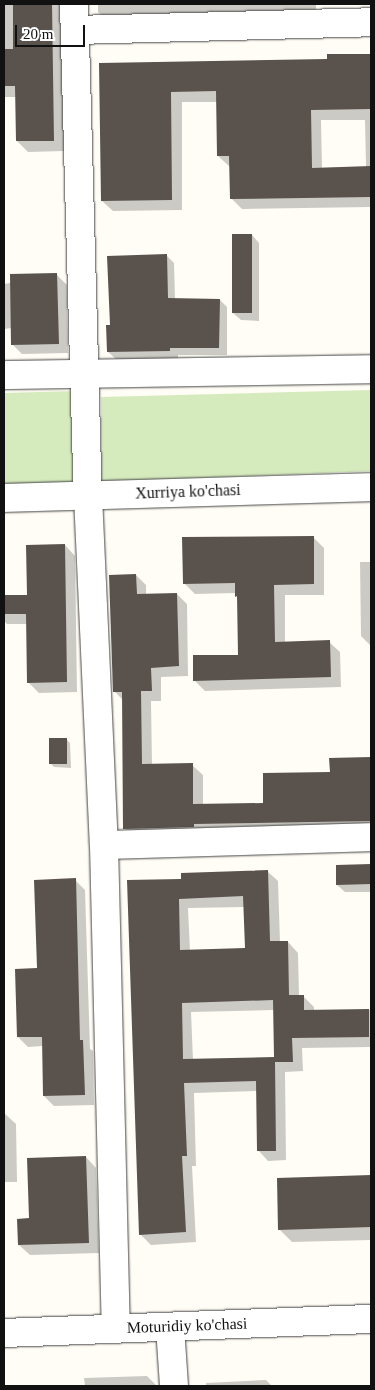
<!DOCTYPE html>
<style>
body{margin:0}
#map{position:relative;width:375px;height:1390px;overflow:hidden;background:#fffdf5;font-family:Georgia,serif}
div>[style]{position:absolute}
.green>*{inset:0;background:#d5ebbd}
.shadow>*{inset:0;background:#0003}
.building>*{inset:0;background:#5a524d}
.roads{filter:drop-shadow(0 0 1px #444) drop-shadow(0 0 1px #444)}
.minor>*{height:28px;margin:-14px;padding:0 14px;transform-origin:14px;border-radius:14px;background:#fff}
span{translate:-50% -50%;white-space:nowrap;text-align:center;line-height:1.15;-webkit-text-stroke:5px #fff;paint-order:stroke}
.street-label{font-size:16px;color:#111}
.frame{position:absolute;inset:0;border:5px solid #111;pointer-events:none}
.scale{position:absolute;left:15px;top:25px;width:70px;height:22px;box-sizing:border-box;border:2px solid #111;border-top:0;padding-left:6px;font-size:15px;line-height:18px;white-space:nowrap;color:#111;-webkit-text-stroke:4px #fff;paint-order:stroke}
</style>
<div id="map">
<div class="green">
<div style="clip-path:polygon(371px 390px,371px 471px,101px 482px,101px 397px)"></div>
<div style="clip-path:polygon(77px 391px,79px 483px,4px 485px,4px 393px)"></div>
</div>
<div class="shadow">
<div style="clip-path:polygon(4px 4px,62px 4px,64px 151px,28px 152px,17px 141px,16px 97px,4px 97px)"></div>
<div style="clip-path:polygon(98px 4px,316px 4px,316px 16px,107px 21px,98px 12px)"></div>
<div style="clip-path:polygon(evenodd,328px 55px,371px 55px,371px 207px,242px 209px,231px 198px,230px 167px,218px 156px,217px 102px,182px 102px,182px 210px,113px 211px,102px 201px,101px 65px,328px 61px,328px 55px,321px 120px,365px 120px,366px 167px,322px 168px,321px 120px)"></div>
<div style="clip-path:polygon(252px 235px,259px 243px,259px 321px,241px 320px,233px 313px)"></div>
<div style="clip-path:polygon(166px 255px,174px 263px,175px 299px,220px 300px,227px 307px,227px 355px,178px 355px,178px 359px,116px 359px,108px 352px,111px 326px)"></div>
<div style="clip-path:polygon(57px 275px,67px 285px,68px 353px,22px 354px,12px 344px,12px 328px,4px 329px,4px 284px)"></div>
<div style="clip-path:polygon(313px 537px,324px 548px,324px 595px,285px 595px,285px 643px,329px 642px,340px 652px,341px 687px,205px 691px,194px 680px,239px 656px,239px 599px,236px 593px,195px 594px,184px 583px)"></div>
<div style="clip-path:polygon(65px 545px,75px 556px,77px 692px,39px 693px,28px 682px,28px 624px,7px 624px,4px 621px,4px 596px,28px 596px)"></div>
<div style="clip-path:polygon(360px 562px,371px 562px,371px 646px,361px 636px)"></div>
<div style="clip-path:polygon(136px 575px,146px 585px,146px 595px,177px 594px,187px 604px,188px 676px,161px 677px,161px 701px,151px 701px,152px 765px,192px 765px,203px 775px,203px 805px,265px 804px,331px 773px,330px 760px,371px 759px,371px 831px,135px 838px,124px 828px,124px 701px,114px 691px)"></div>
<div style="clip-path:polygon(67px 740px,70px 743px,71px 768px,54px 767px,51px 764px)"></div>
<div style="clip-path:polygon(371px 866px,371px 892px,345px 892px,337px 885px,337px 867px)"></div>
<div style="clip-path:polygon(evenodd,267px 871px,278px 881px,280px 942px,288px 942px,298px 953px,299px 996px,303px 996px,314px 1007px,314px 1011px,371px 1010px,371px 1047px,302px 1048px,303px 1071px,285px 1072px,286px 1160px,268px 1161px,258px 1150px,257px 1091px,194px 1093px,196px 1166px,192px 1166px,196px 1242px,151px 1245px,140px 1234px,129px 882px,183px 880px,267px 871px,245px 907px,246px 949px,190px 951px,188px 908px,245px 907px,267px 871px,274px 1010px,275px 1059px,193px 1060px,191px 1012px,274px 1010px)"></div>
<div style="clip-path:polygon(75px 880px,85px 890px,90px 1049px,93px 1051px,94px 1105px,54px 1106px,44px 1096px,43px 1046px,28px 1047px,18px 1037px,38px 969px)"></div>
<div style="clip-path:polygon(4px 1113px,16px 1124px,17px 1182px,4px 1182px)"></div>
<div style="clip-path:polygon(86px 1157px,96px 1168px,99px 1253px,30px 1255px,19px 1245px,30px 1220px)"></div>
<div style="clip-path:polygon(371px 1176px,371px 1240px,292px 1242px,279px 1229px,278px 1179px)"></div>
<div style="clip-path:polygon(147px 1376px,157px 1386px,85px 1386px,84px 1378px)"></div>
<div style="clip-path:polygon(266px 1380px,272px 1386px,206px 1386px,206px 1383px)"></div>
</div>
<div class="building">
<div style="clip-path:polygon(13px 4px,52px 4px,54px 141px,16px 141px,15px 86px,4px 86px,4px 49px,13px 49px)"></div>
<div style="clip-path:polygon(327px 54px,371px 54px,371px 109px,311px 110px,312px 168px,371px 166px,371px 197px,230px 199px,229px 156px,217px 156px,216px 91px,171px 92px,172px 200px,101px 201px,99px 63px,327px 59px)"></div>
<div style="clip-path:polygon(232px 234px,252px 234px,252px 313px,232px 313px)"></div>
<div style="clip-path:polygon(167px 254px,168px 298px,220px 299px,219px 348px,170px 348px,170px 351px,107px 352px,106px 325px,110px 325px,107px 256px)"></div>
<div style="clip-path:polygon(57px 273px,59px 344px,11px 345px,10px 274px)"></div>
<div style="clip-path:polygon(314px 536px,314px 584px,274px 585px,275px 642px,330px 640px,331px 677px,193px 681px,193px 655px,238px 655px,237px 596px,235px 597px,235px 583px,183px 584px,182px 537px)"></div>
<div style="clip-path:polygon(65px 544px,67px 682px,27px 683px,26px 614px,4px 614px,4px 595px,27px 595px,26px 545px)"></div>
<div style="clip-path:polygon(136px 574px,137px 594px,177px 593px,179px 666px,151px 668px,152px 691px,141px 691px,142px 764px,193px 763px,193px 804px,263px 803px,263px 773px,330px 772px,329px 758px,371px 757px,371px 821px,194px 824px,194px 827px,123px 829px,122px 692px,113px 692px,109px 575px)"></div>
<div style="clip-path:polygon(49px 738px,67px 738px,67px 764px,49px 764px)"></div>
<div style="clip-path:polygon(371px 864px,371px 884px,336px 885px,336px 865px)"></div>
<div style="clip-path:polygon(evenodd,268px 870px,270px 941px,288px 941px,289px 995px,304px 995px,304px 1010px,369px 1009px,369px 1037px,292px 1038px,293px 1062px,275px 1062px,276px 1151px,257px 1151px,256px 1081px,184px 1083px,187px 1156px,182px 1156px,186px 1232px,139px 1235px,127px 880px,181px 879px,181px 873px,268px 870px,243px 896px,245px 948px,180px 950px,179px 899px,243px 896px,268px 870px,273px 1000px,274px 1057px,183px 1059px,182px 1003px,273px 1000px)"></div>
<div style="clip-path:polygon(76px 878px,80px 1040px,83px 1040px,85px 1095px,43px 1096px,42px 1037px,17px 1037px,15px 969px,37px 968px,34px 880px)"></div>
<div style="clip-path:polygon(86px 1156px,89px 1243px,18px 1245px,17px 1219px,29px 1218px,27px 1158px)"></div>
<div style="clip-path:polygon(371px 1175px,371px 1227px,278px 1230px,277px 1178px)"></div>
</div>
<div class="roads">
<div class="minor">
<div style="left:74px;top:4px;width:492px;rotate:88.4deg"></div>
<div style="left:88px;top:496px;width:349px;rotate:87.4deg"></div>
<div style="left:104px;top:845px;width:483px;rotate:88.6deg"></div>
<div style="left:75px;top:30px;width:296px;rotate:-1.5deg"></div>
<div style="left:4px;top:375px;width:367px;rotate:-0.9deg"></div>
<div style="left:4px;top:498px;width:367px;rotate:-1.7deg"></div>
<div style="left:104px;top:845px;width:267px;rotate:-1.7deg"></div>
<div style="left:170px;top:1327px;width:59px;rotate:86.1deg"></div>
<div style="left:4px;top:1333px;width:367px;rotate:-2.2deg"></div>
</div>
</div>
<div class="street-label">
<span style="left:188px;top:492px;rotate:-2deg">Xurriya ko'chasi</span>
<span style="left:187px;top:1326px;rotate:-2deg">Moturidiy ko'chasi</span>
</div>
<div class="frame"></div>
<div class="scale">20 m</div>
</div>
